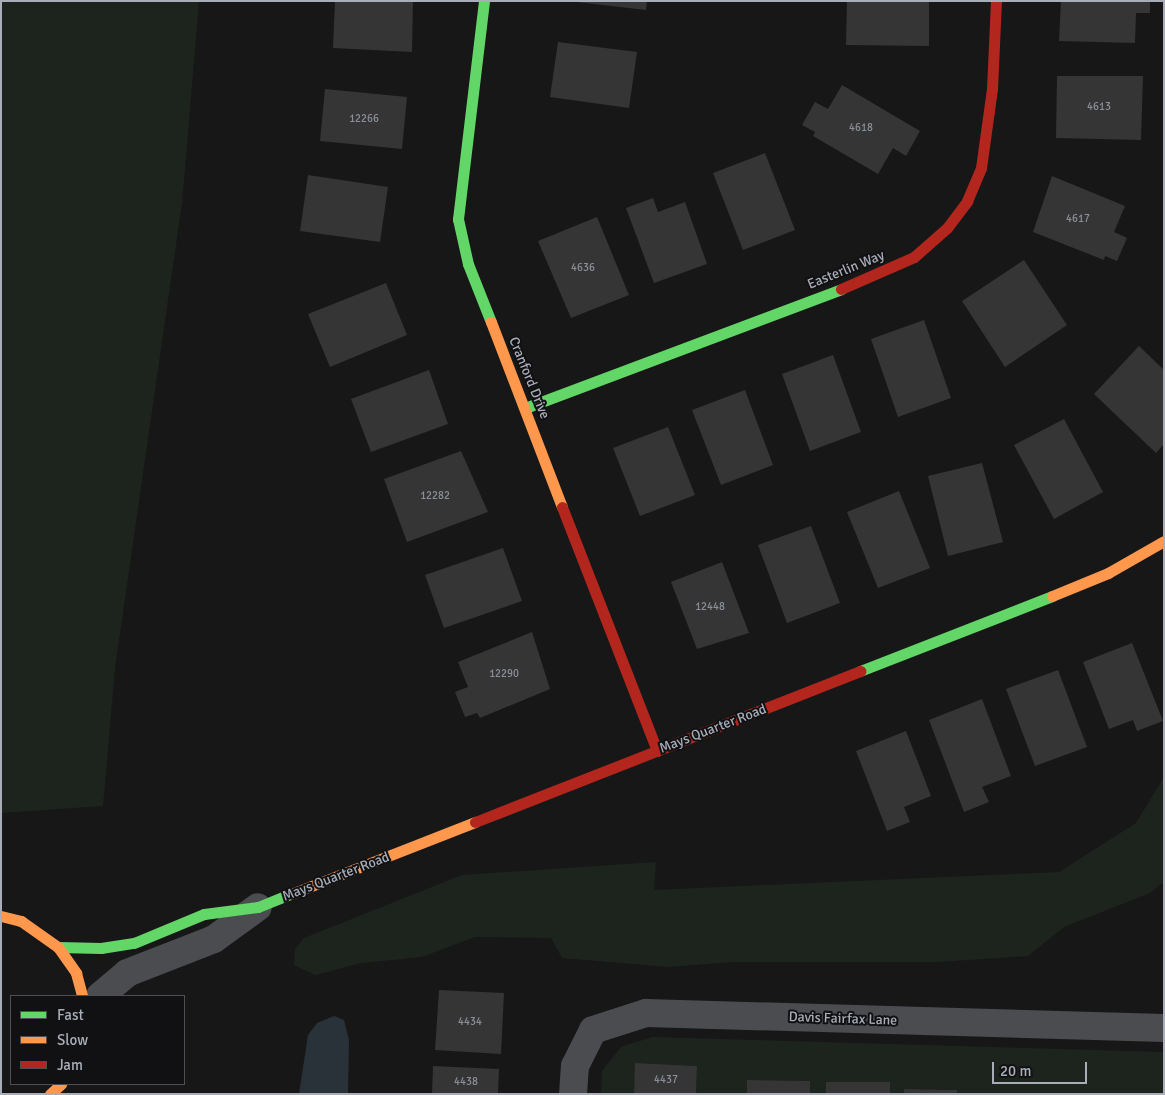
<!DOCTYPE html>
<style>
body{margin:0}
#map{position:relative;width:1165px;height:1095px;overflow:hidden;background:#171717;font-family:Signika,sans-serif}
div>[style]{position:absolute}
.green>*{inset:0;background:#1d241e}
.water>*{inset:0;background:#2a3239}
.building>*{inset:0;background:#353536}
.street>*{height:28px;margin:-14px;padding:0 14px;transform-origin:14px;border-radius:14px;background:#4b4c50}
.fast>*{height:11px;margin:-5.5px;padding:0 5.5px;transform-origin:5.5px;border-radius:5.5px;background:#63d668}
.slow>*{height:11px;margin:-5.5px;padding:0 5.5px;transform-origin:5.5px;border-radius:5.5px;background:#ff974d}
.jam>*{height:11px;margin:-5.5px;padding:0 5.5px;transform-origin:5.5px;border-radius:5.5px;background:#b3261e}
span{translate:-50% -50%;white-space:nowrap;text-align:center;line-height:1.15;-webkit-text-stroke:4px #111113;paint-order:stroke}
.number-label{font-size:11px;color:#8b8f98}
.number-label span{-webkit-text-stroke-width:0}
.street-label{font-size:14px;color:#a8adb8}
.frame{position:absolute;inset:0;border:2px solid #a8adb8;pointer-events:none}
.legend{position:absolute;left:10px;top:995px;width:175px;height:90px;box-sizing:border-box;background:#111113;border:1px solid #4d4f55;margin:0;padding:6px 9px;list-style:none;font-size:15px;color:#a8adb8}
.legend li{display:flex;align-items:center;gap:10px;height:25px}
.legend b{width:25px;border:1px solid #4d4f55}
.scale{position:absolute;left:992px;top:1062px;width:95px;height:22px;box-sizing:border-box;border:2px solid #a8adb8;border-top:0;padding-left:6px;font-size:15px;line-height:18px;white-space:nowrap;color:#a8adb8;-webkit-text-stroke:4px #111113;paint-order:stroke}
</style>
<div id="map">
<div class="green">
<div style="clip-path:polygon(1px 1px,199px 1px,182px 203px,115px 668px,103px 806px,1px 813px)"></div>
<div style="clip-path:polygon(1164px 777px,1164px 882px,1150px 893px,1064px 927px,1028px 956px,937px 962px,732px 962px,668px 967px,562px 958px,551px 938px,475px 937px,422px 957px,361px 963px,315px 975px,294px 965px,295px 949px,304px 938px,462px 875px,656px 862px,654px 890px,1059px 872px,1136px 823px)"></div>
<div style="clip-path:polygon(652px 1037px,1164px 1052px,1164px 1094px,957px 1094px,957px 1090px,904px 1089px,904px 1094px,890px 1094px,889px 1082px,827px 1082px,826px 1094px,810px 1094px,810px 1081px,747px 1080px,747px 1094px,696px 1094px,697px 1066px,636px 1063px,634px 1094px,601px 1094px,602px 1071px,621px 1047px)"></div>
</div>
<div class="water">
<div style="clip-path:polygon(334px 1016px,344px 1020px,349px 1040px,348px 1094px,299px 1094px,308px 1035px,317px 1023px)"></div>
</div>
<div class="building">
<div style="clip-path:polygon(335px 1px,413px 1px,412px 52px,333px 48px)"></div>
<div style="clip-path:polygon(568px 1px,647px 1px,646px 10px)"></div>
<div style="clip-path:polygon(847px 1px,929px 1px,929px 46px,846px 45px)"></div>
<div style="clip-path:polygon(1061px 1px,1150px 1px,1150px 13px,1136px 13px,1135px 43px,1059px 41px)"></div>
<div style="clip-path:polygon(558px 42px,637px 52px,629px 108px,550px 97px)"></div>
<div style="clip-path:polygon(1057px 76px,1143px 76px,1141px 140px,1056px 138px)"></div>
<div style="clip-path:polygon(842px 85px,920px 131px,906px 156px,893px 148px,878px 174px,813px 136px,815px 132px,802px 125px,815px 102px,828px 109px)"></div>
<div style="clip-path:polygon(325px 89px,407px 97px,402px 149px,320px 141px)"></div>
<div style="clip-path:polygon(765px 153px,795px 230px,743px 250px,713px 173px)"></div>
<div style="clip-path:polygon(308px 175px,388px 187px,380px 242px,300px 231px)"></div>
<div style="clip-path:polygon(1052px 176px,1125px 206px,1114px 232px,1127px 238px,1117px 261px,1105px 256px,1104px 260px,1033px 232px)"></div>
<div style="clip-path:polygon(653px 198px,658px 212px,685px 202px,707px 264px,654px 283px,626px 208px)"></div>
<div style="clip-path:polygon(597px 217px,629px 295px,571px 318px,538px 241px)"></div>
<div style="clip-path:polygon(1024px 260px,1067px 325px,1005px 367px,962px 301px)"></div>
<div style="clip-path:polygon(386px 283px,407px 335px,330px 367px,308px 314px)"></div>
<div style="clip-path:polygon(924px 320px,951px 398px,898px 417px,871px 339px)"></div>
<div style="clip-path:polygon(1139px 346px,1164px 370px,1164px 444px,1156px 453px,1094px 394px)"></div>
<div style="clip-path:polygon(833px 355px,861px 432px,810px 451px,782px 374px)"></div>
<div style="clip-path:polygon(429px 370px,448px 424px,371px 452px,351px 399px)"></div>
<div style="clip-path:polygon(745px 390px,773px 465px,721px 485px,692px 410px)"></div>
<div style="clip-path:polygon(1064px 419px,1103px 492px,1054px 519px,1014px 445px)"></div>
<div style="clip-path:polygon(668px 427px,695px 495px,640px 516px,613px 448px)"></div>
<div style="clip-path:polygon(461px 451px,488px 512px,407px 542px,384px 479px)"></div>
<div style="clip-path:polygon(982px 463px,1003px 542px,948px 556px,928px 476px)"></div>
<div style="clip-path:polygon(899px 491px,930px 568px,878px 588px,847px 512px)"></div>
<div style="clip-path:polygon(811px 526px,840px 603px,787px 623px,758px 545px)"></div>
<div style="clip-path:polygon(503px 548px,522px 601px,444px 628px,425px 575px)"></div>
<div style="clip-path:polygon(722px 562px,749px 633px,697px 649px,671px 582px)"></div>
<div style="clip-path:polygon(532px 632px,550px 689px,480px 718px,477px 713px,465px 717px,455px 692px,468px 687px,458px 662px)"></div>
<div style="clip-path:polygon(1132px 643px,1163px 721px,1137px 731px,1133px 720px,1109px 729px,1083px 662px)"></div>
<div style="clip-path:polygon(1058px 670px,1087px 747px,1035px 766px,1006px 689px)"></div>
<div style="clip-path:polygon(982px 699px,1011px 776px,982px 787px,989px 802px,964px 812px,929px 720px)"></div>
<div style="clip-path:polygon(906px 731px,931px 796px,904px 807px,910px 822px,887px 831px,856px 751px)"></div>
<div style="clip-path:polygon(439px 990px,504px 993px,501px 1054px,435px 1050px)"></div>
<div style="clip-path:polygon(635px 1063px,697px 1066px,696px 1094px,634px 1094px)"></div>
<div style="clip-path:polygon(433px 1066px,499px 1069px,498px 1094px,432px 1094px)"></div>
<div style="clip-path:polygon(747px 1080px,810px 1081px,810px 1094px,747px 1094px)"></div>
<div style="clip-path:polygon(826px 1082px,890px 1082px,890px 1094px,826px 1094px)"></div>
<div style="clip-path:polygon(904px 1089px,957px 1090px,957px 1094px,904px 1094px)"></div>
</div>
<div class="street">
<div style="left:100px;top:996px;width:35px;rotate:-40deg"></div>
<div style="left:127px;top:973px;width:93px;rotate:-21.3deg"></div>
<div style="left:214px;top:939px;width:54px;rotate:-36deg"></div>
<div style="left:573px;top:1094px;width:28px;rotate:-86deg"></div>
<div style="left:575px;top:1066px;width:40px;rotate:-63.4deg"></div>
<div style="left:593px;top:1030px;width:56px;rotate:-17.8deg"></div>
<div style="left:646px;top:1013px;width:518px;rotate:1.66deg"></div>
</div>
<div class="fast">
<div style="left:484px;top:1px;width:220px;rotate:96.8deg"></div>
<div style="left:458px;top:219px;width:46px;rotate:77.5deg"></div>
<div style="left:468px;top:264px;width:62px;rotate:68.4deg"></div>
<div style="left:525px;top:408px;width:338px;rotate:-20.6deg"></div>
<div style="left:860px;top:671px;width:206px;rotate:-21.3deg"></div>
<div style="left:58px;top:947px;width:43px;rotate:1.3deg"></div>
<div style="left:101px;top:948px;width:33px;rotate:-9deg"></div>
<div style="left:134px;top:943px;width:76px;rotate:-22.5deg"></div>
<div style="left:204px;top:914px;width:54px;rotate:-7.4deg"></div>
<div style="left:258px;top:907px;width:35px;rotate:-22deg"></div>
</div>
<div class="slow">
<div style="left:491px;top:322px;width:198px;rotate:69deg"></div>
<div style="left:1052px;top:596px;width:61px;rotate:-22.3deg"></div>
<div style="left:1108px;top:573px;width:64px;rotate:-29.7deg"></div>
<div style="left:291px;top:894px;width:198px;rotate:-21.4deg"></div>
<div style="left:1px;top:916px;width:21px;rotate:14deg"></div>
<div style="left:21px;top:921px;width:45px;rotate:35.1deg"></div>
<div style="left:58px;top:947px;width:32px;rotate:55deg"></div>
<div style="left:76px;top:973px;width:24px;rotate:75deg"></div>
<div style="left:50px;top:1094px;width:15px;rotate:-42deg"></div>
</div>
<div class="jam">
<div style="left:841px;top:289px;width:80px;rotate:-23.7deg"></div>
<div style="left:914px;top:257px;width:44px;rotate:-41.3deg"></div>
<div style="left:947px;top:228px;width:34px;rotate:-53deg"></div>
<div style="left:967px;top:201px;width:36px;rotate:-67deg"></div>
<div style="left:981px;top:168px;width:80px;rotate:-82.1deg"></div>
<div style="left:992px;top:89px;width:88px;rotate:-87.4deg"></div>
<div style="left:562px;top:507px;width:262px;rotate:68.7deg"></div>
<div style="left:475px;top:822px;width:414px;rotate:-21.4deg"></div>
</div>
<div class="number-label">
<span style="left:1099px;top:107px">4613</span>
<span style="left:364px;top:119px">12266</span>
<span style="left:861px;top:128px">4618</span>
<span style="left:1078px;top:219px">4617</span>
<span style="left:583px;top:268px">4636</span>
<span style="left:435px;top:496px">12282</span>
<span style="left:710px;top:607px">12448</span>
<span style="left:504px;top:674px">12290</span>
<span style="left:470px;top:1022px">4434</span>
<span style="left:666px;top:1080px">4437</span>
<span style="left:466px;top:1082px">4438</span>
</div>
<div class="street-label">
<span style="left:846px;top:270px;rotate:-22deg">Easterlin Way</span>
<span style="left:529px;top:378px;rotate:68deg">Cranford Drive</span>
<span style="left:713px;top:729px;rotate:-21deg">Mays Quarter Road</span>
<span style="left:336px;top:877px;rotate:-21deg">Mays Quarter Road</span>
<span style="left:843px;top:1019px;rotate:2deg">Davis Fairfax Lane</span>
</div>
<div class="frame"></div>
<ul class="legend">
<li><b style="height:6px;background:#63d668"></b>Fast</li>
<li><b style="height:6px;background:#ff974d"></b>Slow</li>
<li><b style="height:6px;background:#b3261e"></b>Jam</li>
</ul>
<div class="scale">20 m</div>
</div>
